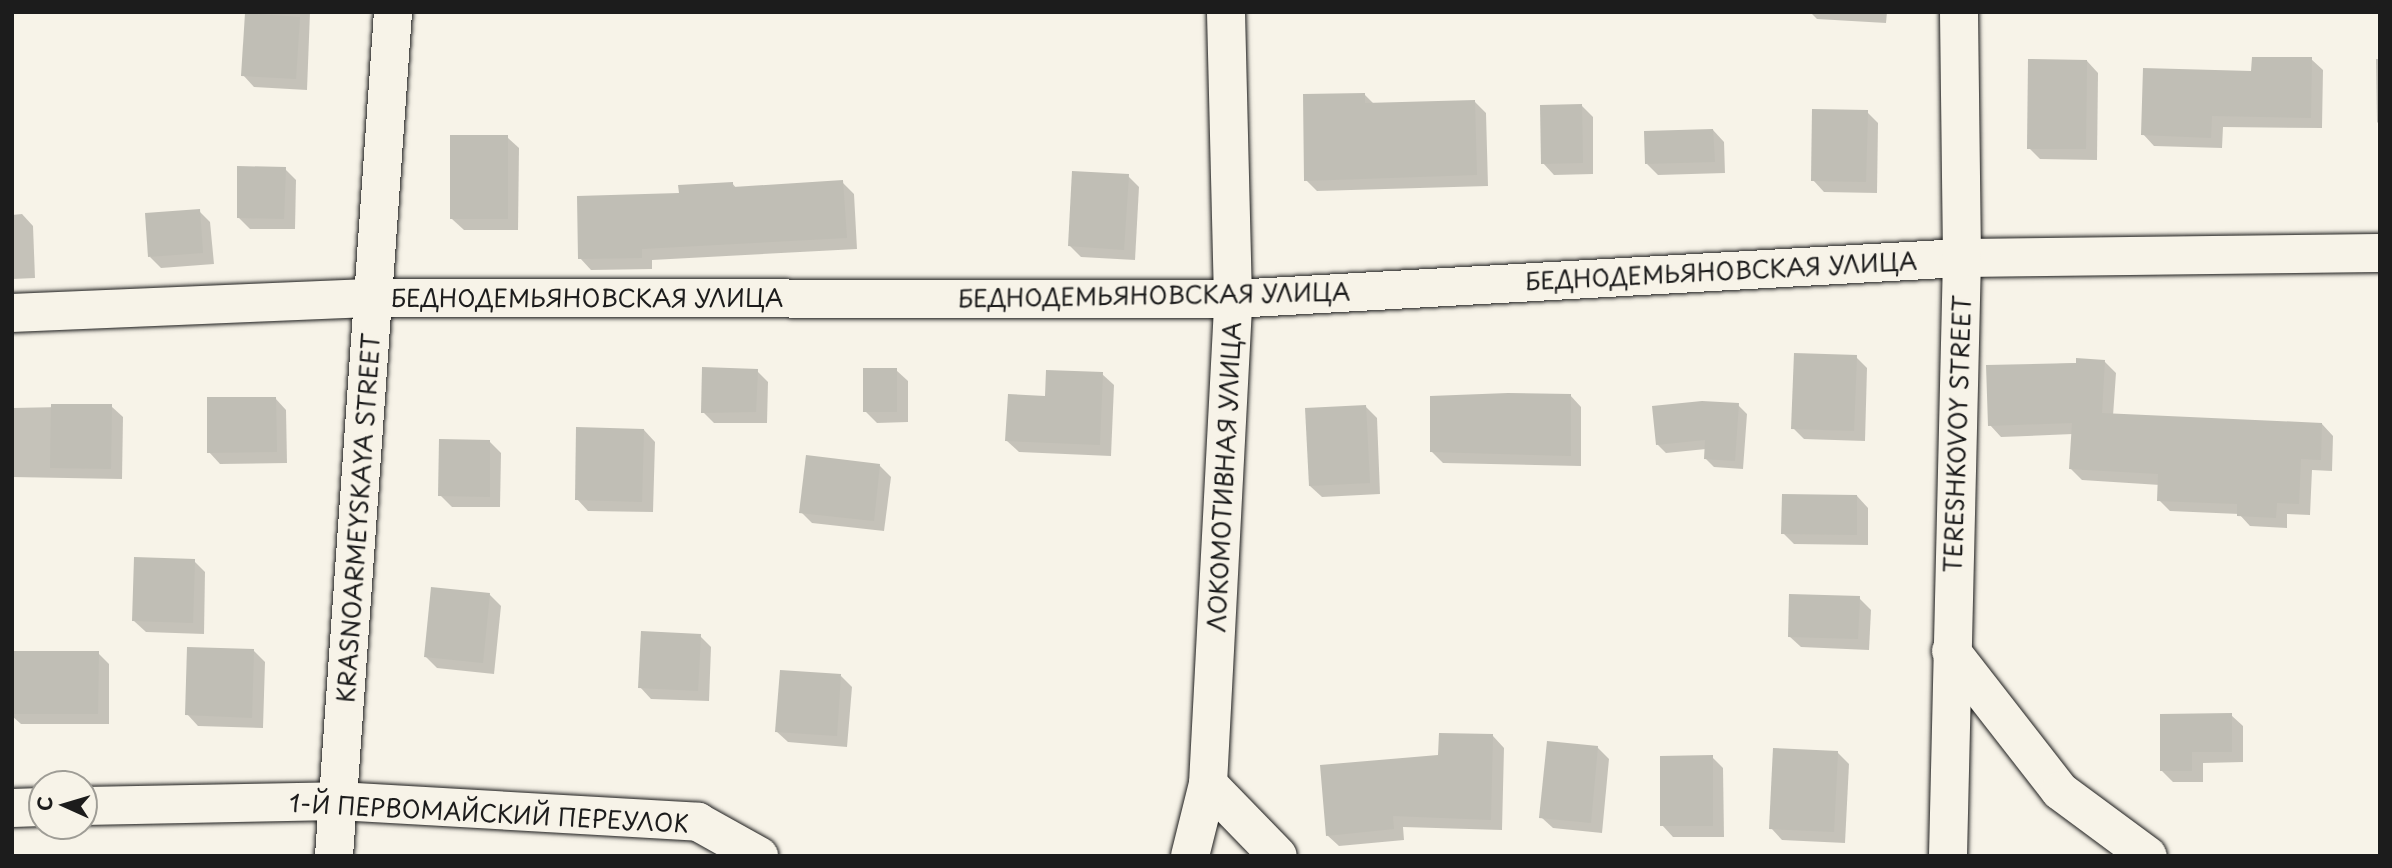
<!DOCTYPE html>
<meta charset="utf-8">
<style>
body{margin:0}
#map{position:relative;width:2392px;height:868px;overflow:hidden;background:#f7f3e8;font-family:"Playpen Sans",sans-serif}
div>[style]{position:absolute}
.shadow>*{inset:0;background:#0003}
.building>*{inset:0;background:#c0beb5}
.roads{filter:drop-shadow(0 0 2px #1c1c1c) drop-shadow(0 0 2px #1c1c1c)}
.minor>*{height:38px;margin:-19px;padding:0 19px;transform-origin:19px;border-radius:19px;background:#f7f3e8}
span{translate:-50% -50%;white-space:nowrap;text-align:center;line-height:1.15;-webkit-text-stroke:5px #f7f3e8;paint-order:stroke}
.street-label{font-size:24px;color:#1c1c1c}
.frame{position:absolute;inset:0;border:14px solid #1c1c1c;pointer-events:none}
.north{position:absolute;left:28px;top:770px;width:70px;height:70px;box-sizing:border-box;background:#f7f3e8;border:2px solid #9f9d96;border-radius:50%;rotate:274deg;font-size:19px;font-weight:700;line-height:28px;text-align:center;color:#1c1c1c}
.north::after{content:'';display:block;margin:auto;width:24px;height:32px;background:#1c1c1c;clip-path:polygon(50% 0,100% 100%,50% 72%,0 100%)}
</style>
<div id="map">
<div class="shadow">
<div style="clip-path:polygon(259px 12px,310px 12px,307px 90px,254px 87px,243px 75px)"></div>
<div style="clip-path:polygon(1810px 12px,1887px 12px,1886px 23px,1817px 19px)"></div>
<div style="clip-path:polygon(2311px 59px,2323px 70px,2322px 128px,2223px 127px,2222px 148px,2154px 146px,2143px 134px,2253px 73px)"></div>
<div style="clip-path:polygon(2376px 59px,2380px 59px,2380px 125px,2377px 122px)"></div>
<div style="clip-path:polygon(2087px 61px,2098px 73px,2097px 160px,2040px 159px,2029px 148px)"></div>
<div style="clip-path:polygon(1365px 95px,1374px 104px,1475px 102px,1486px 113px,1488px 186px,1317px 191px,1306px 180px)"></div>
<div style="clip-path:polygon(1581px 105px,1593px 117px,1593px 174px,1554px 175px,1543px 163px)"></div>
<div style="clip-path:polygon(1867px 112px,1878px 123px,1877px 193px,1824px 192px,1813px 180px)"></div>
<div style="clip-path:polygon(1713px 130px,1724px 142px,1725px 173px,1658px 175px,1647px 164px)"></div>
<div style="clip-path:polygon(507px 137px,519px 148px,518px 230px,464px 230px,452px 219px)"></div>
<div style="clip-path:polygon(285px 169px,296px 180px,295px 229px,250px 229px,239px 218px)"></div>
<div style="clip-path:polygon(1128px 176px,1139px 187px,1135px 260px,1081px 257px,1070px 246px)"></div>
<div style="clip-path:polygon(842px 182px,854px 194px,857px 249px,652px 260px,652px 269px,591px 270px,580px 258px,680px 195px,732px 183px,737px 189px)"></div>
<div style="clip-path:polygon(199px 211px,210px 222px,214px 264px,161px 268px,150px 257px)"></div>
<div style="clip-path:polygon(22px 214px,33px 226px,35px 278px,12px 279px,12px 215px)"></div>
<div style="clip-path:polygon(1856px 357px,1867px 368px,1865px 441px,1804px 439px,1793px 428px)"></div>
<div style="clip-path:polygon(2105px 362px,2116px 373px,2113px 416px,2322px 424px,2333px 436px,2332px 471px,2312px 470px,2310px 515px,2287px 514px,2287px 528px,2250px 526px,2239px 514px,2170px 511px,2159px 500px,2160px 485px,2082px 480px,2071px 469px,2073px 434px,2001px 437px,1990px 425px,1988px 367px)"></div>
<div style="clip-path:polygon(896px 370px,908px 381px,908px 422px,877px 423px,865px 411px)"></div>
<div style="clip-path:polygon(757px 371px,768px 382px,767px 423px,714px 423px,703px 412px)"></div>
<div style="clip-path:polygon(1102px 374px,1114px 385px,1111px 456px,1019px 452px,1007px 441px)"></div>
<div style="clip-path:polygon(1570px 395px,1581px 407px,1581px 466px,1443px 463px,1432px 452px)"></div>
<div style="clip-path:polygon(275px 398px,286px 410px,287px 463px,220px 464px,209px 452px)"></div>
<div style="clip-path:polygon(1738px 405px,1747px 414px,1743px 469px,1714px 467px,1705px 458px,1706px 449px,1666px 453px,1657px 444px)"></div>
<div style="clip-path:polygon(111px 406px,123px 417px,122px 479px,12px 477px,12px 408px)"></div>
<div style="clip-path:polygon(1366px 407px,1377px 418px,1380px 494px,1322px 497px,1310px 486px)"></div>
<div style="clip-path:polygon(644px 430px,655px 442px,653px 512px,588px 511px,577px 499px)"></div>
<div style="clip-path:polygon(490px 442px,501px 453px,500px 507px,452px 507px,440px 495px)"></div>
<div style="clip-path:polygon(879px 465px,891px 477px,884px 531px,812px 523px,801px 512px)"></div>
<div style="clip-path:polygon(1857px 496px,1868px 508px,1868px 545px,1794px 544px,1783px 533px)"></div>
<div style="clip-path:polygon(194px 561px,205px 572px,204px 634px,146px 632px,134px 621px)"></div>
<div style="clip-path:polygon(489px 594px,501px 606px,494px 674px,437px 668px,426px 657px)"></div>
<div style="clip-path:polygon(1859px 598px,1871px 610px,1869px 650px,1801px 647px,1789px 636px)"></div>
<div style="clip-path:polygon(700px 636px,711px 647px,709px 701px,651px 699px,640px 687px)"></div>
<div style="clip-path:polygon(254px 651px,265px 662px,263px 728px,198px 726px,187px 714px)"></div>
<div style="clip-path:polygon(12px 653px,98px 653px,109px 664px,109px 724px,21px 724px,12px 716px)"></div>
<div style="clip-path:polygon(841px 676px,852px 687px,847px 747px,788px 742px,776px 731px)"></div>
<div style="clip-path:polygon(2231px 715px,2243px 726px,2243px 762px,2203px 763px,2203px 782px,2173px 782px,2162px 771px)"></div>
<div style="clip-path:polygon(1493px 736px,1504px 748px,1502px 830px,1403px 827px,1404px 840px,1339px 846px,1327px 835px,1440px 757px)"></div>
<div style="clip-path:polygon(1597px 747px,1609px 759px,1602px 833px,1553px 828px,1541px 817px)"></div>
<div style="clip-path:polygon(1837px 752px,1849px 764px,1845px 843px,1782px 840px,1771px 828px)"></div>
<div style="clip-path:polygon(1712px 757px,1723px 768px,1724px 837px,1673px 837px,1662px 825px)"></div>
</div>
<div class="building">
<div style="clip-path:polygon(245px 13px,300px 17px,296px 79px,241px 76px)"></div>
<div style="clip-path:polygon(2252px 57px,2312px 57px,2311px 118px,2212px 116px,2211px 138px,2141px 135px,2143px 68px,2251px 71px)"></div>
<div style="clip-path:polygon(2028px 59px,2087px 60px,2086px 149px,2027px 149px)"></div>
<div style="clip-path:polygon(1365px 93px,1365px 103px,1475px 100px,1477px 175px,1304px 181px,1303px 94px)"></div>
<div style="clip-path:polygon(1582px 104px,1583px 163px,1541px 164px,1540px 105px)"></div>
<div style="clip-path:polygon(1812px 109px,1868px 110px,1866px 182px,1811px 181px)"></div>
<div style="clip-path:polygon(1713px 129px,1715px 162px,1645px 164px,1644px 131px)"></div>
<div style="clip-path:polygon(450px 135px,508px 135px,508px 219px,450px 219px)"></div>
<div style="clip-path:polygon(237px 166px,286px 167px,284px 219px,237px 218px)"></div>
<div style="clip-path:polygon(1072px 171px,1129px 174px,1124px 250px,1068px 246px)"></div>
<div style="clip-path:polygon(843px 180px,847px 238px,642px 249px,642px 258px,578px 259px,577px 196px,679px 193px,678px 185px,733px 182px,733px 187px)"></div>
<div style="clip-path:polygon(200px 209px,203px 253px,148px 257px,145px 213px)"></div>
<div style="clip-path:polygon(1794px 353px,1857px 355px,1854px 431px,1791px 429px)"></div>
<div style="clip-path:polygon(2076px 358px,2105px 360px,2102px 413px,2322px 423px,2321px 460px,2301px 459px,2299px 504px,2277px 503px,2276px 518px,2237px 516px,2237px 504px,2157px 501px,2158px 474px,2069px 469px,2072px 423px,1988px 426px,1986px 365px,2076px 363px)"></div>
<div style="clip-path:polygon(702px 367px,758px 369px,756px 412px,701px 413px)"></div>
<div style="clip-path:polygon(863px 368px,897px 368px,897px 412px,863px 412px)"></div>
<div style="clip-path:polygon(1046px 370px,1103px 372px,1100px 445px,1005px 441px,1008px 394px,1045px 396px)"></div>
<div style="clip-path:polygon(1508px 393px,1571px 394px,1571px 456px,1430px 452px,1430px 396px)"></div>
<div style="clip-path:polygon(207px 397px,276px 397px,277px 452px,207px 453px)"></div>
<div style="clip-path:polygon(1702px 401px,1739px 403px,1735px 461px,1704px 459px,1705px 440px,1656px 445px,1652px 406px)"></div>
<div style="clip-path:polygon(51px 404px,112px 404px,111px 469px,50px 468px)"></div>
<div style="clip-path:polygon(1366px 405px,1370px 483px,1309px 486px,1305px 408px)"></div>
<div style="clip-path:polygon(576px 427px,644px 429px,642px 502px,575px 500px)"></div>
<div style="clip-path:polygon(439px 439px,490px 440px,490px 497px,438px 496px)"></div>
<div style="clip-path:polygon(806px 455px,880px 464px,874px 521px,799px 513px)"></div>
<div style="clip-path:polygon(1782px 494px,1857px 495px,1857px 535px,1781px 534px)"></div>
<div style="clip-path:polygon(134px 557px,195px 559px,193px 623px,132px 621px)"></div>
<div style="clip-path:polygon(431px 587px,490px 593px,483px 663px,424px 657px)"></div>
<div style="clip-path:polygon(1789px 594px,1860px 596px,1858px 639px,1788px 637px)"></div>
<div style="clip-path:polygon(641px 631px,701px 634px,698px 691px,638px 688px)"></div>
<div style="clip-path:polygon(187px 647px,254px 649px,252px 718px,185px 715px)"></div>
<div style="clip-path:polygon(12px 651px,99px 651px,98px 714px,12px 714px)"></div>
<div style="clip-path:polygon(780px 670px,841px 674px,837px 736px,775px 732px)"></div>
<div style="clip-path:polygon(2232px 713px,2232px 752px,2192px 752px,2192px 771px,2160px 771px,2160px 714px)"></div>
<div style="clip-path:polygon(1439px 733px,1493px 734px,1491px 820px,1393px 816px,1394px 829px,1326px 836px,1320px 765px,1438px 755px)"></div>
<div style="clip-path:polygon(1547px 741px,1598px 746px,1591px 823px,1539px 818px)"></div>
<div style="clip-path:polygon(1773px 748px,1838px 751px,1834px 832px,1769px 829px)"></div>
<div style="clip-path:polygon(1713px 755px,1713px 826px,1660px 826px,1660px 756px)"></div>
</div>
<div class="roads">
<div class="minor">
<div style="left:12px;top:313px;width:362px;rotate:-2.4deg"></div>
<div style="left:374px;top:298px;width:859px;rotate:0.07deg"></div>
<div style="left:1233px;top:299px;width:730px;rotate:-3.22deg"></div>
<div style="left:1962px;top:258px;width:418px;rotate:-0.7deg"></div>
<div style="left:1951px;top:651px;width:177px;rotate:52.1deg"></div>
<div style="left:2060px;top:791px;width:109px;rotate:36.5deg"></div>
<div style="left:1208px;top:784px;width:100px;rotate:45.8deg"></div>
<div style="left:84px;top:806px;width:254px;rotate:-1.1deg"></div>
<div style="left:338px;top:801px;width:361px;rotate:3.3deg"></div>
<div style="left:698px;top:822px;width:70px;rotate:29.1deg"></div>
<div style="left:12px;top:808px;width:30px;rotate:-2deg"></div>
<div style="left:334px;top:856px;width:846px;rotate:-86deg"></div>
<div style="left:1190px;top:856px;width:74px;rotate:-76deg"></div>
<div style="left:1208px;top:784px;width:486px;rotate:-87deg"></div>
<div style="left:1233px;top:299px;width:287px;rotate:-91.4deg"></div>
<div style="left:1948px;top:856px;width:598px;rotate:-88.66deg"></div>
<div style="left:1962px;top:258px;width:246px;rotate:-90.7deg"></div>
</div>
</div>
<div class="street-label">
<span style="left:1721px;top:271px;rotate:-3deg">БЕДНОДЕМЬЯНОВСКАЯ УЛИЦА</span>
<span style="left:1154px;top:295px;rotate:-1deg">БЕДНОДЕМЬЯНОВСКАЯ УЛИЦА</span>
<span style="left:587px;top:298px">БЕДНОДЕМЬЯНОВСКАЯ УЛИЦА</span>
<span style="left:1957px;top:434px;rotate:-88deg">TERESHKOVOY STREET</span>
<span style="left:1224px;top:477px;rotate:-87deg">ЛОКОМОТИВНАЯ УЛИЦА</span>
<span style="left:358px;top:518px;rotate:-86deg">KRASNOARMEYSKAYA STREET</span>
<span style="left:489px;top:813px;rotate:3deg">1-Й ПЕРВОМАЙСКИЙ ПЕРЕУЛОК</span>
</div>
<div class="frame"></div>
<div class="north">С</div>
</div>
